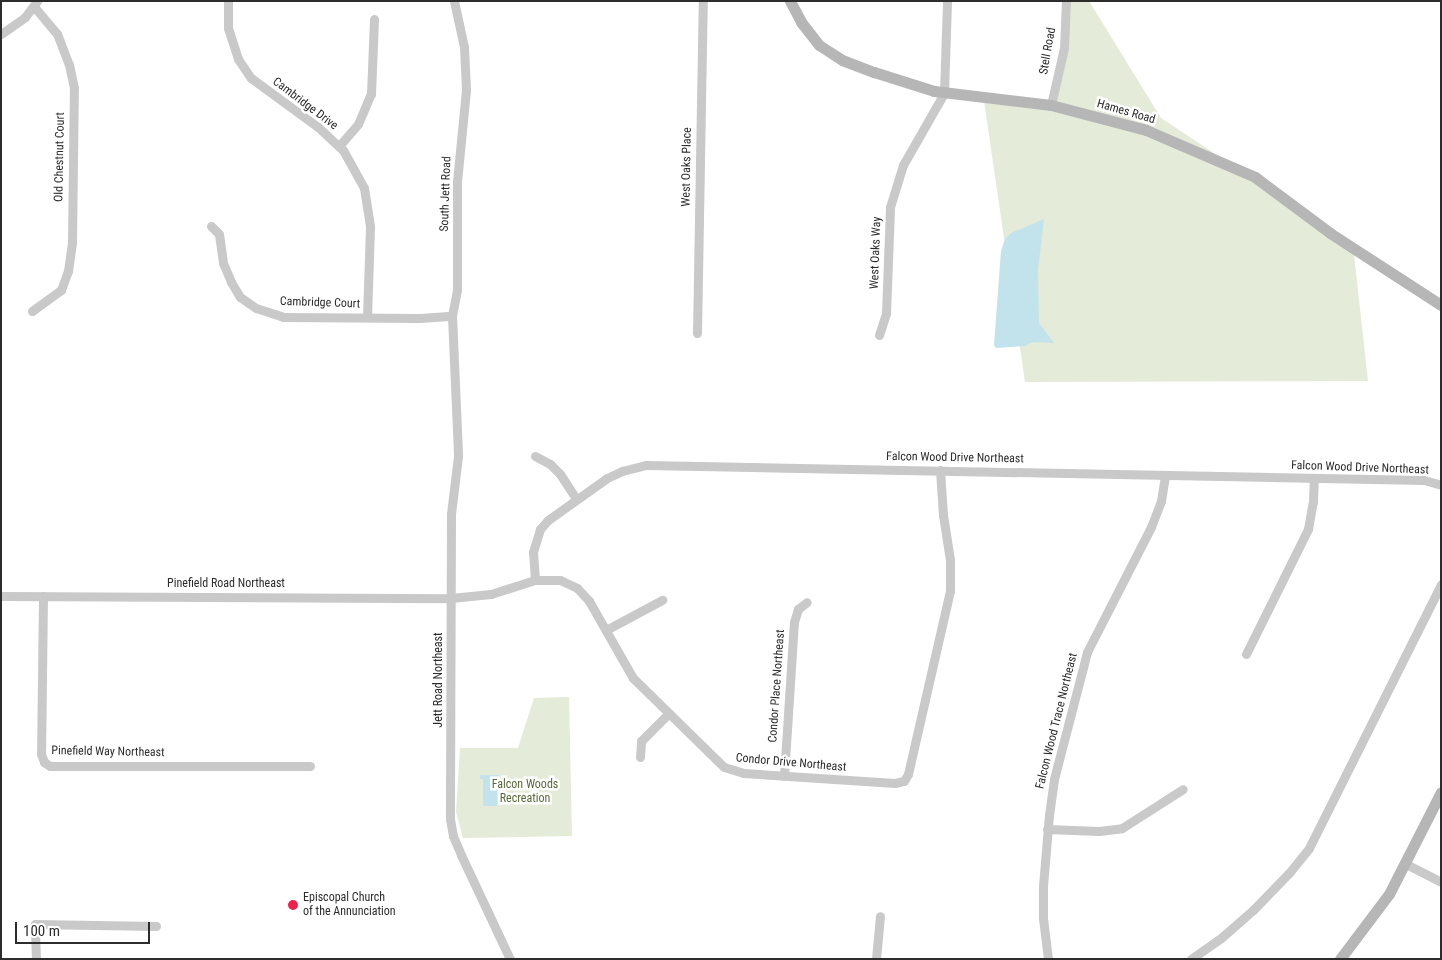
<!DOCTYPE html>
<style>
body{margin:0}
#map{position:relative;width:1442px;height:960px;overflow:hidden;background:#fff;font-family:"Roboto Condensed",sans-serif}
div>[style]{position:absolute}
.green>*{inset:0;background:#e4ebd8}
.water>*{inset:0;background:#c2e2ec}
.street>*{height:9px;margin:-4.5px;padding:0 4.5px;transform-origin:4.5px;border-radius:4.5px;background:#c9c9c9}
.secondary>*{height:11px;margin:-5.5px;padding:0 5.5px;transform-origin:5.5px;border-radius:5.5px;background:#b6b6b6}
.dots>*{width:14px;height:14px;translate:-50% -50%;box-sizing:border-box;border:2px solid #fff;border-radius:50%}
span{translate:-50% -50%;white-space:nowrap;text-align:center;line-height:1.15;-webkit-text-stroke:5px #fff;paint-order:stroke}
.street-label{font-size:12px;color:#2c2c2c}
.park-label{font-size:12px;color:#566937}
.poi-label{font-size:12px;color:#2c2c2c}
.left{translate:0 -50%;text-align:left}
.frame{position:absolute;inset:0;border:2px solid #2c2c2c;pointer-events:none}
.scale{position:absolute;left:15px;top:922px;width:135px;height:22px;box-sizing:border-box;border:2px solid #2c2c2c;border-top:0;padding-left:6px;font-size:15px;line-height:18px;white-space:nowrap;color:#2c2c2c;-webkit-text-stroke:4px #fff;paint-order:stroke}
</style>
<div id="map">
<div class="green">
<div style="clip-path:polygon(1070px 1px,1089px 1px,1161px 118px,1353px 245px,1368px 381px,1025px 382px,983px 94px,1052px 103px)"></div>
<div style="clip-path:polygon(569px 697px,572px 836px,463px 838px,456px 812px,460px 748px,518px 748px,534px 698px)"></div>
</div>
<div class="water">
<div style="clip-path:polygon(1044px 219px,1038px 269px,1039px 323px,1054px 343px,1033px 342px,1025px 346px,996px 348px,994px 345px,1001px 251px,1005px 239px,1011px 233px)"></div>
<div style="clip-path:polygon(480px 775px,499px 775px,497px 779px,497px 806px,483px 806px,483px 779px,480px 779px)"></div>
</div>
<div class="street">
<div style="left:228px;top:1px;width:27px;rotate:90deg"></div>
<div style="left:228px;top:28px;width:33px;rotate:72deg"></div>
<div style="left:238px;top:59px;width:23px;rotate:56deg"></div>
<div style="left:251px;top:78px;width:83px;rotate:36.2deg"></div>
<div style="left:318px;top:127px;width:34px;rotate:43deg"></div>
<div style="left:343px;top:150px;width:43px;rotate:61.1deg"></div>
<div style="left:364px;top:188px;width:39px;rotate:81deg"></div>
<div style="left:370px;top:227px;width:90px;rotate:91.9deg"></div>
<div style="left:454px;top:1px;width:47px;rotate:77.7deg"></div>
<div style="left:464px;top:47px;width:43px;rotate:87.3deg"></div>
<div style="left:466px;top:90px;width:91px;rotate:95.6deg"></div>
<div style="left:457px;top:181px;width:109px;rotate:90deg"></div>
<div style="left:457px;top:290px;width:26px;rotate:101deg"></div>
<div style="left:452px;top:316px;width:140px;rotate:87.5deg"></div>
<div style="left:458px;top:456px;width:58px;rotate:96.9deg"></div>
<div style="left:451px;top:514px;width:305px;rotate:90.2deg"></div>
<div style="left:450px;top:819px;width:17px;rotate:80deg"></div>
<div style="left:453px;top:836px;width:21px;rotate:67deg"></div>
<div style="left:461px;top:855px;width:115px;rotate:64.8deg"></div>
<div style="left:1px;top:34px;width:29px;rotate:-35deg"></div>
<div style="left:25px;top:17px;width:20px;rotate:-53deg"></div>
<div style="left:1051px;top:105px;width:58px;rotate:-77.2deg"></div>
<div style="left:1064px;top:48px;width:47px;rotate:-87.6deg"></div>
<div style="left:339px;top:146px;width:29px;rotate:-49deg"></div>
<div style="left:358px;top:124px;width:33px;rotate:-67deg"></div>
<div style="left:371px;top:94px;width:75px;rotate:-87.7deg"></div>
<div style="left:211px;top:226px;width:11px;rotate:45deg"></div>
<div style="left:219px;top:234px;width:29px;rotate:82deg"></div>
<div style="left:223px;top:263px;width:21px;rotate:67deg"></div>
<div style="left:231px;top:282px;width:17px;rotate:59deg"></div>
<div style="left:240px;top:297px;width:19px;rotate:35deg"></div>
<div style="left:256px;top:308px;width:28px;rotate:18deg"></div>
<div style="left:283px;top:317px;width:137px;rotate:0.4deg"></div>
<div style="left:420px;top:318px;width:32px;rotate:-4deg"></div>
<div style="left:32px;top:311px;width:36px;rotate:-36deg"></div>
<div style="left:61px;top:290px;width:20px;rotate:-70deg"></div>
<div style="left:68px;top:271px;width:28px;rotate:-82deg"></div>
<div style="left:72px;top:243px;width:155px;rotate:-89.3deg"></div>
<div style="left:74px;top:88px;width:24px;rotate:-102deg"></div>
<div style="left:69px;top:65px;width:33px;rotate:-111deg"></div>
<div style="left:57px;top:34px;width:35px;rotate:-130deg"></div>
<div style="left:697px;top:333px;width:332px;rotate:-89deg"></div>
<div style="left:879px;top:335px;width:23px;rotate:-72deg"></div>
<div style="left:886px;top:313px;width:106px;rotate:-87.8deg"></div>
<div style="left:890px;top:207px;width:44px;rotate:-72.8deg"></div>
<div style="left:903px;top:165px;width:83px;rotate:-60.3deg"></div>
<div style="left:944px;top:93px;width:92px;rotate:-88.1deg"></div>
<div style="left:535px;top:456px;width:17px;rotate:28deg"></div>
<div style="left:550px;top:464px;width:14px;rotate:45deg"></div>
<div style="left:560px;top:474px;width:30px;rotate:57deg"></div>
<div style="left:535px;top:580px;width:28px;rotate:-94deg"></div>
<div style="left:533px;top:552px;width:24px;rotate:-73deg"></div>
<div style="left:540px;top:529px;width:12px;rotate:-48deg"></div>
<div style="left:548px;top:520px;width:72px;rotate:-35.4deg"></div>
<div style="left:607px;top:478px;width:17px;rotate:-25deg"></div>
<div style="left:622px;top:471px;width:25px;rotate:-14deg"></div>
<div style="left:646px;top:465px;width:778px;rotate:1.1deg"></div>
<div style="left:1424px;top:480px;width:18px;rotate:16deg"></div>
<div style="left:1px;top:596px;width:450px;rotate:0.3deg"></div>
<div style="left:451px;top:598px;width:40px;rotate:-5.7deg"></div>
<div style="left:491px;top:594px;width:46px;rotate:-17.7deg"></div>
<div style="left:535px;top:580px;width:25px"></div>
<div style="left:560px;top:580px;width:19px;rotate:25deg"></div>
<div style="left:577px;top:588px;width:18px;rotate:47deg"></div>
<div style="left:589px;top:601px;width:89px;rotate:60.3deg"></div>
<div style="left:633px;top:678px;width:127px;rotate:44.4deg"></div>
<div style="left:724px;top:767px;width:21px;rotate:17deg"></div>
<div style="left:744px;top:773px;width:151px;rotate:3.8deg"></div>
<div style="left:895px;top:783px;width:9px;rotate:-13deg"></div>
<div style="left:904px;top:781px;width:8px;rotate:-60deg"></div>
<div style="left:908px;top:774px;width:188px;rotate:-77.1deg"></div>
<div style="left:950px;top:591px;width:31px;rotate:-90deg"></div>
<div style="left:950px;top:560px;width:46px;rotate:-98.8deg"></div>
<div style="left:943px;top:515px;width:45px;rotate:-93.8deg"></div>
<div style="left:43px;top:596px;width:158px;rotate:90.7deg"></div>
<div style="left:41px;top:754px;width:9px;rotate:69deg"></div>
<div style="left:44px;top:762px;width:7px;rotate:34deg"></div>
<div style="left:50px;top:766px;width:260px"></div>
<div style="left:606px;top:630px;width:64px;rotate:-28.2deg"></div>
<div style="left:1246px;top:654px;width:140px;rotate:-63.6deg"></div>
<div style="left:1308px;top:529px;width:27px;rotate:-80deg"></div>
<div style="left:1313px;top:502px;width:24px;rotate:-88deg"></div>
<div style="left:640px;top:757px;width:16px;rotate:-86deg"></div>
<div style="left:641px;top:741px;width:38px;rotate:-45deg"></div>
<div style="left:784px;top:776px;width:154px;rotate:-86.3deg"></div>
<div style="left:794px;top:622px;width:14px;rotate:-73deg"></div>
<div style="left:798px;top:609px;width:11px;rotate:-38deg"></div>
<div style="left:1047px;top:829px;width:52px;rotate:2.2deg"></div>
<div style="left:1099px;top:831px;width:23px;rotate:-7deg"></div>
<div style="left:1122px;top:828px;width:72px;rotate:-32.6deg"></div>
<div style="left:1406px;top:864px;width:39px;rotate:27deg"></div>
<div style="left:36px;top:959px;width:35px;rotate:-92deg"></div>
<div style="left:35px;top:924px;width:121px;rotate:0.9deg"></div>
<div style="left:876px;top:959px;width:43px;rotate:-84.7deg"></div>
<div style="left:1048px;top:959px;width:41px;rotate:-97deg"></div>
<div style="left:1043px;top:918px;width:32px;rotate:-90deg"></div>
<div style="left:1043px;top:886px;width:71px;rotate:-85.2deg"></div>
<div style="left:1049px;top:815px;width:36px;rotate:-82deg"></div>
<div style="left:1054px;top:779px;width:131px;rotate:-75.4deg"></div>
<div style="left:1087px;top:652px;width:140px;rotate:-62.9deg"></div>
<div style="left:1151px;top:527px;width:28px;rotate:-69deg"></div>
<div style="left:1161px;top:501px;width:26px;rotate:-81deg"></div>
<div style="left:1191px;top:959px;width:37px;rotate:-35deg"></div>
<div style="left:1221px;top:938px;width:43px;rotate:-41.2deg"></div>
<div style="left:1253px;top:910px;width:52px;rotate:-45.8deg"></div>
<div style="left:1289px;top:873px;width:32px;rotate:-51deg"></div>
<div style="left:1309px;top:848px;width:295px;rotate:-63.4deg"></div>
</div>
<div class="secondary">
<div style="left:790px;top:1px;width:24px;rotate:62deg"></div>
<div style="left:801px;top:22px;width:29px;rotate:52deg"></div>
<div style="left:819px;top:45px;width:27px;rotate:33deg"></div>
<div style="left:842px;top:60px;width:34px;rotate:21deg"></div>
<div style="left:874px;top:72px;width:63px;rotate:17.6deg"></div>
<div style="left:934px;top:91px;width:118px;rotate:6.8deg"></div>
<div style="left:1051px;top:105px;width:98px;rotate:14.7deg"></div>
<div style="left:1146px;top:130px;width:119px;rotate:23.3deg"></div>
<div style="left:1255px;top:177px;width:94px;rotate:36.7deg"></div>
<div style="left:1330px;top:233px;width:132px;rotate:33deg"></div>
<div style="left:1340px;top:959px;width:81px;rotate:-53deg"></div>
<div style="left:1389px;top:894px;width:114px;rotate:-63deg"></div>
</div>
<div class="dots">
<div style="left:293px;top:905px;background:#ed234f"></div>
</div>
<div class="street-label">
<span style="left:1048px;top:51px;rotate:-80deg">Stell Road</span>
<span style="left:305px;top:104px;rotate:37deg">Cambridge Drive</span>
<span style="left:1126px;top:112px;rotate:16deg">Hames Road</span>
<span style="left:60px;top:157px;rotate:-89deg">Old Chestnut Court</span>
<span style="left:687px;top:167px;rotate:-89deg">West Oaks Place</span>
<span style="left:446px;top:194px;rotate:-88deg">South Jett Road</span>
<span style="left:876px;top:253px;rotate:-88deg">West Oaks Way</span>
<span style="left:320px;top:303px;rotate:2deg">Cambridge Court</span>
<span style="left:955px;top:458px;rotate:1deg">Falcon Wood Drive Northeast</span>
<span style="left:1360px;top:468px;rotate:2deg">Falcon Wood Drive Northeast</span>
<span style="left:226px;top:584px">Pinefield Road Northeast</span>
<span style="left:439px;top:680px;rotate:-90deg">Jett Road Northeast</span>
<span style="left:777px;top:686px;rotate:-86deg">Condor Place Northeast</span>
<span style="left:1057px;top:721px;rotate:-76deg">Falcon Wood Trace Northeast</span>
<span style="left:108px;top:752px;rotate:1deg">Pinefield Way Northeast</span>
<span style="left:791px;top:763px;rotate:5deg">Condor Drive Northeast</span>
</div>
<div class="park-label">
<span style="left:525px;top:792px">Falcon Woods<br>Recreation</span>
</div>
<div class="poi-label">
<span class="left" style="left:303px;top:905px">Episcopal Church<br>of the Annunciation</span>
</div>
<div class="frame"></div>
<div class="scale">100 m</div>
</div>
